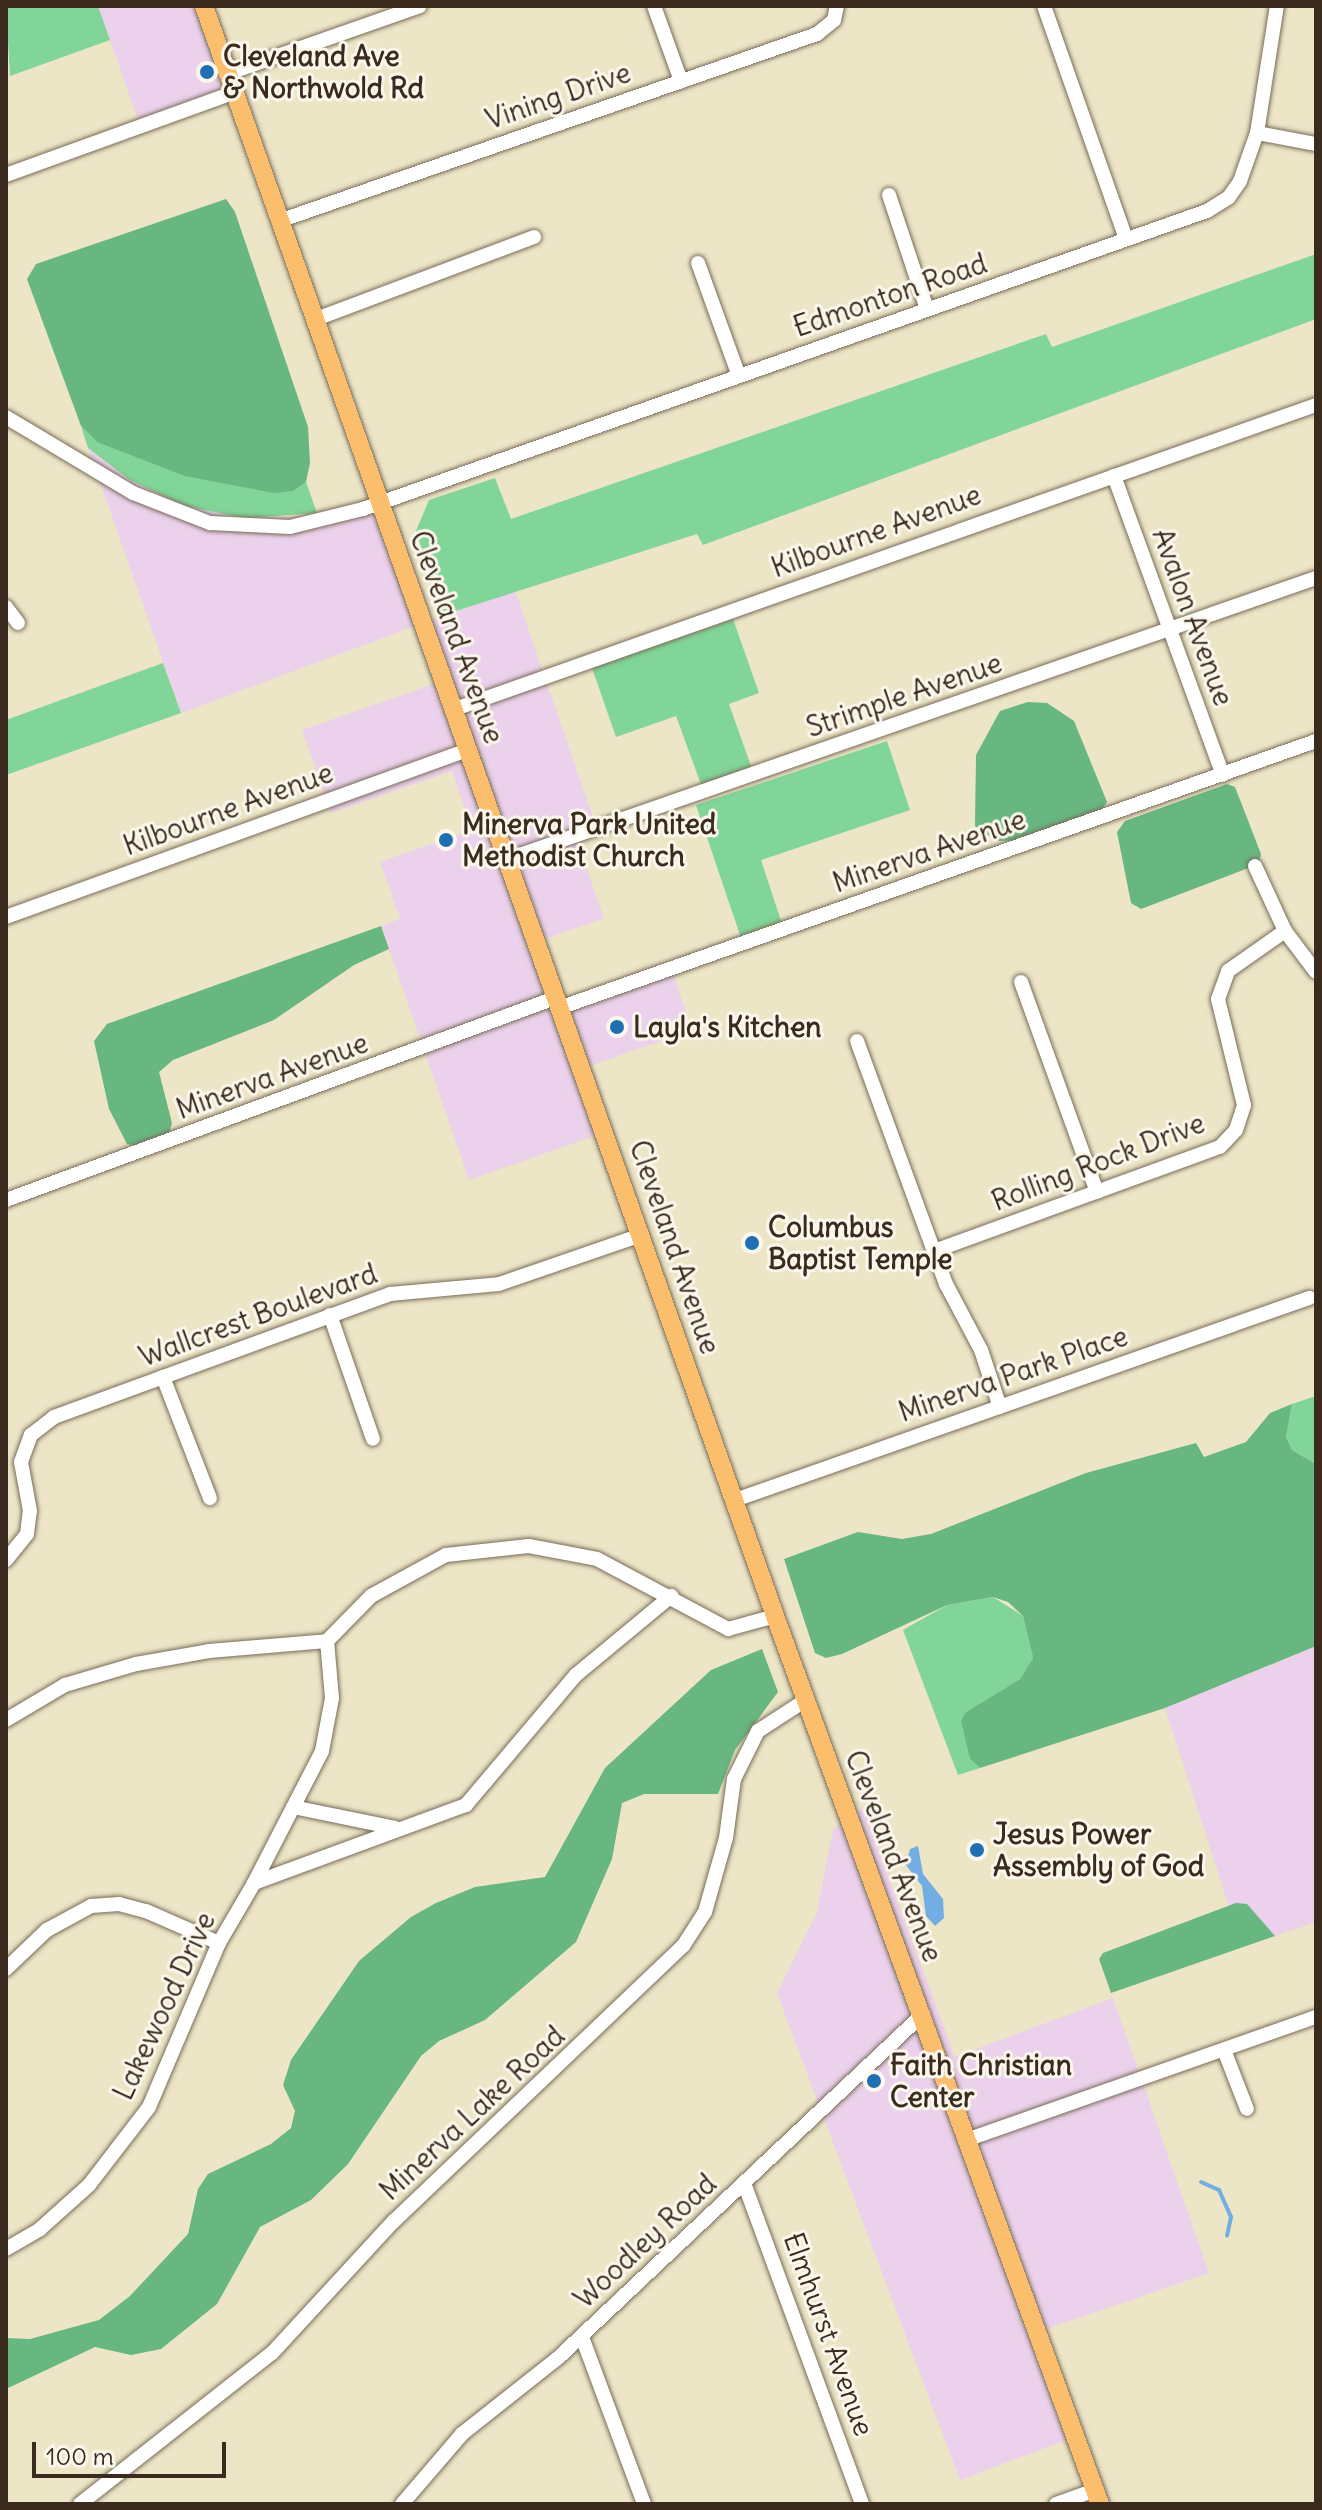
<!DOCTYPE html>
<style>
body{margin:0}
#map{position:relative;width:1322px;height:2510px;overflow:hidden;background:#ece5c6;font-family:Delius,sans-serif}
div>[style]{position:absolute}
.built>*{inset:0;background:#ebd1eb}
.green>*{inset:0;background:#81d598}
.forest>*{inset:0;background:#68b680}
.water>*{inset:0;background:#72aee4}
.stream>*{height:4px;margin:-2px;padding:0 2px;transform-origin:2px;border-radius:2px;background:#72aee4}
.roads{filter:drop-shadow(0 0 2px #796b59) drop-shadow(0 0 2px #796b59)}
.minor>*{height:14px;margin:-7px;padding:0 7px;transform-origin:7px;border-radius:7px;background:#fff}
.major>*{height:18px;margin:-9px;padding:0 9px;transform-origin:9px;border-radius:9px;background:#fabe6d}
.dots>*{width:22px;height:22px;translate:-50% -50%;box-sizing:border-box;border:4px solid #fbf7ec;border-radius:50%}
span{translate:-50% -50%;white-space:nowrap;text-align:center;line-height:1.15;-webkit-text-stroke:6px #fbf7ec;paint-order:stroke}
.poi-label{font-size:28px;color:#3b2a1e;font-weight:700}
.left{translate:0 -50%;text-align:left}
.street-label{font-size:28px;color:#3b2a1e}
.frame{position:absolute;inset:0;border:8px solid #3b2a1e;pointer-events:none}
.scale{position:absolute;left:32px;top:2442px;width:194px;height:36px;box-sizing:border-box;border:4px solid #3b2a1e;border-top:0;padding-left:10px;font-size:24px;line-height:28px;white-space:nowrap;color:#3b2a1e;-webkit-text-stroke:6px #fbf7ec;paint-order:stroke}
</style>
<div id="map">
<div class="built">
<div style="clip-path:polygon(98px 6px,204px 6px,236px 94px,141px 128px)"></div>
<div style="clip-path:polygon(88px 448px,130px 480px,275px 519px,384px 504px,424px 623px,515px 590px,598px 832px,577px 840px,604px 918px,536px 942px,558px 1007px,671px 968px,692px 1030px,581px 1069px,603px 1133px,469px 1180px,381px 926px,400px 919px,380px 862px,472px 830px,452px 771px,331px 813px,302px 730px,442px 681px,423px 623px,181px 713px)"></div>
<div style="clip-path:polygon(1316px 1646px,1316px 1922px,1242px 1947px,1165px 1708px)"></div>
<div style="clip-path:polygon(863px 1808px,955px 2057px,1113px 1998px,1209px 2273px,1038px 2332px,1074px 2437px,960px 2480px,777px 1993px,817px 1912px,833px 1829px)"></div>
</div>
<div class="green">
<div style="clip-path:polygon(6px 6px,98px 6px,110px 40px,10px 76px)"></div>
<div style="clip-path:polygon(1316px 254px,1316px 319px,703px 545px,697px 534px,443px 615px,416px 531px,429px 500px,495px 478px,511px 519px,1046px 334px,1052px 347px)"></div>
<div style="clip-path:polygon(81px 426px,97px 442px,293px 491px,306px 482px,317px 513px,245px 518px,185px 506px,130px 480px,88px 448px)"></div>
<div style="clip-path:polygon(733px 619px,759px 693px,729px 704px,752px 769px,702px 787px,676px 716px,616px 737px,592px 668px)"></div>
<div style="clip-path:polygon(163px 663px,181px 713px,6px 775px,6px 720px)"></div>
<div style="clip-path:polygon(887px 741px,910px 810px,761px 860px,782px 924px,741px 938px,696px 805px)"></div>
<div style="clip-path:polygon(1316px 1396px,1316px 1464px,1292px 1450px,1286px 1435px,1292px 1404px)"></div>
<div style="clip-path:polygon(993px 1597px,1023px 1616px,1033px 1658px,1020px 1679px,966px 1712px,970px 1759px,980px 1768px,958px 1775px,903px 1630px,947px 1605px)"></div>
</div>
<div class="forest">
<div style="clip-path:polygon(226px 199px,235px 212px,308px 427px,310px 463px,306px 482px,293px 491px,274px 493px,185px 476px,97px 442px,81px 426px,27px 279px,36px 264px)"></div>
<div style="clip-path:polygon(1028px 702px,1047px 703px,1074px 721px,1107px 802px,1100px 813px,1025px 840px,997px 841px,975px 826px,976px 755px,1000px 711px)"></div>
<div style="clip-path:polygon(1227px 784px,1235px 787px,1261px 854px,1259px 864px,1141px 909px,1131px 903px,1117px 832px,1125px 821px)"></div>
<div style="clip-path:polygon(381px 926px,389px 949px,354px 965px,274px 1020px,173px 1060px,159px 1072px,172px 1123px,169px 1134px,145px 1147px,127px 1144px,109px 1109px,94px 1041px,107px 1024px)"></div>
<div style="clip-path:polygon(1292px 1404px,1286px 1436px,1292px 1450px,1316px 1464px,1316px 1646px,1165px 1708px,980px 1768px,970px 1759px,961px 1721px,966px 1712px,1020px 1679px,1033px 1658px,1023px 1616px,1008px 1602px,993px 1597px,947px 1605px,842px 1654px,826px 1658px,815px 1653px,784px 1559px,858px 1532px,902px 1539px,931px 1534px,1086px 1473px,1196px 1443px,1204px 1457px,1246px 1442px,1270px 1413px)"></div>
<div style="clip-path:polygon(762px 1649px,778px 1692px,735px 1750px,718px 1794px,644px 1794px,622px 1803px,612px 1859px,576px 1942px,485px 2020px,439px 2041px,421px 2056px,348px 2164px,311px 2200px,260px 2227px,217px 2304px,161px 2349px,131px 2355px,95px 2347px,6px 2389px,6px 2338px,30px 2339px,99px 2320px,130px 2296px,188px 2234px,198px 2189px,208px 2174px,271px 2144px,291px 2128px,295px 2111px,283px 2085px,291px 2060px,359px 1961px,411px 1917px,436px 1903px,475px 1887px,545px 1877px,605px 1768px,711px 1670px)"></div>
<div style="clip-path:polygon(1236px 1903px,1247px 1904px,1275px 1936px,1111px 1993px,1099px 1959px,1103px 1953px)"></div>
</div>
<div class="water">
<div style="clip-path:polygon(918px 1846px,923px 1874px,943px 1899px,944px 1918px,935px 1926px,926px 1916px,922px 1886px,906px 1865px,910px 1849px)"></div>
</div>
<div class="stream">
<div style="left:1201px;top:2182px;width:20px;rotate:24deg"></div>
<div style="left:1219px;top:2190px;width:30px;rotate:66deg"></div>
<div style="left:1231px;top:2217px;width:19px;rotate:102deg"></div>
</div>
<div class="roads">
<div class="minor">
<div style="left:654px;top:6px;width:80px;rotate:70.2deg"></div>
<div style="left:1044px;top:6px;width:247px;rotate:70.6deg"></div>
<div style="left:229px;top:73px;width:202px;rotate:-19.3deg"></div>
<div style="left:1257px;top:133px;width:60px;rotate:10.6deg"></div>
<div style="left:6px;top:175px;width:244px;rotate:-19.9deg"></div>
<div style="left:889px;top:195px;width:120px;rotate:71.6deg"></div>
<div style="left:282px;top:220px;width:566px;rotate:-19.17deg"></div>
<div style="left:817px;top:34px;width:22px;rotate:-39deg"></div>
<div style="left:834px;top:20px;width:14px;rotate:-78deg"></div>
<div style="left:698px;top:263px;width:120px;rotate:70.1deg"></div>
<div style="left:316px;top:319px;width:233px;rotate:-20.6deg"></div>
<div style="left:6px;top:417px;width:148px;rotate:30.9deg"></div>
<div style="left:133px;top:493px;width:83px;rotate:21.3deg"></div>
<div style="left:210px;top:523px;width:80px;rotate:2.9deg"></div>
<div style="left:290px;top:527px;width:75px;rotate:-13.9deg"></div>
<div style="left:363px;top:509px;width:895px;rotate:-19.45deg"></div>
<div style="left:1207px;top:211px;width:26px;rotate:-32deg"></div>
<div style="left:1229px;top:197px;width:19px;rotate:-55deg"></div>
<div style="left:1240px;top:181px;width:51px;rotate:-70.5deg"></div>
<div style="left:1257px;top:133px;width:129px;rotate:-81.1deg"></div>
<div style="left:1114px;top:476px;width:318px;rotate:70deg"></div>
<div style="left:6px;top:607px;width:20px;rotate:53deg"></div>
<div style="left:455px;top:709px;width:913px;rotate:-19.45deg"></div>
<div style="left:508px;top:859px;width:855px;rotate:-19.18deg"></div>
<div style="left:1255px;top:866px;width:72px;rotate:65.2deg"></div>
<div style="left:1285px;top:931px;width:51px;rotate:52.9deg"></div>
<div style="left:6px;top:917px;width:491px;rotate:-19.9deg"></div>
<div style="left:1021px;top:982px;width:223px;rotate:70.1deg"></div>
<div style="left:559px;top:1008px;width:803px;rotate:-19.43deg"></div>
<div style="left:857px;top:1041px;width:259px;rotate:69.9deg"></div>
<div style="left:946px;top:1284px;width:75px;rotate:62.1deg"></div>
<div style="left:981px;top:1350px;width:60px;rotate:71.6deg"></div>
<div style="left:6px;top:1200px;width:585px;rotate:-20.2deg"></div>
<div style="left:934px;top:1251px;width:304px;rotate:-20deg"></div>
<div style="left:1220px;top:1147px;width:23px;rotate:-47deg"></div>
<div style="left:1236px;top:1130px;width:26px;rotate:-72deg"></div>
<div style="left:1244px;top:1105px;width:109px;rotate:-103.8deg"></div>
<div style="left:1218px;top:999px;width:30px;rotate:-70deg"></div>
<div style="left:1228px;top:971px;width:70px;rotate:-35.1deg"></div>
<div style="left:330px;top:1315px;width:131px;rotate:70.9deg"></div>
<div style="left:163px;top:1377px;width:130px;rotate:68.8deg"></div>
<div style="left:735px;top:1500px;width:609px;rotate:-19.39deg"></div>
<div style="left:6px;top:1560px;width:33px;rotate:-51deg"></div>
<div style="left:27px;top:1534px;width:23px;rotate:-83deg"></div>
<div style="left:30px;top:1511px;width:50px;rotate:-100.4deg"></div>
<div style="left:21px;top:1462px;width:29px;rotate:-70deg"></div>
<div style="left:31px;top:1435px;width:29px;rotate:-38deg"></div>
<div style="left:54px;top:1417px;width:358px;rotate:-20.1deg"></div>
<div style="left:390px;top:1294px;width:109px;rotate:-5.2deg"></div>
<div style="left:499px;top:1284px;width:150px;rotate:-19deg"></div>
<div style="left:6px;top:1720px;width:69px;rotate:-30.7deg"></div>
<div style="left:65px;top:1685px;width:74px;rotate:-16.5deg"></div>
<div style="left:136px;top:1664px;width:74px;rotate:-10.1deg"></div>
<div style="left:209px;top:1651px;width:118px;rotate:-4.8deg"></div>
<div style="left:327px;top:1641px;width:63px;rotate:-45.6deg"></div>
<div style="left:371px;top:1596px;width:85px;rotate:-28.7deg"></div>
<div style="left:446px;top:1555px;width:83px;rotate:-6.2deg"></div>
<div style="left:529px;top:1546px;width:69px;rotate:10.8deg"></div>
<div style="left:597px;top:1559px;width:149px;rotate:28.1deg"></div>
<div style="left:728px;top:1629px;width:49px;rotate:-15.5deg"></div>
<div style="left:293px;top:1807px;width:104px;rotate:11.6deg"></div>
<div style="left:254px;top:1883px;width:148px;rotate:-62.7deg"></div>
<div style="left:322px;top:1751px;width:54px;rotate:-79.3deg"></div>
<div style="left:332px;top:1698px;width:57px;rotate:-95deg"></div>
<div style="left:6px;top:1969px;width:57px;rotate:-43.6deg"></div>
<div style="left:47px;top:1930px;width:50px;rotate:-28.6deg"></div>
<div style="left:91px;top:1906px;width:28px;rotate:-4deg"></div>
<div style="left:119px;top:1904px;width:28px;rotate:15deg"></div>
<div style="left:146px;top:1911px;width:80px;rotate:23.7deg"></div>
<div style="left:1224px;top:2050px;width:63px;rotate:68.7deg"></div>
<div style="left:969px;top:2139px;width:368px;rotate:-19.4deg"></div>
<div style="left:744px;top:2183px;width:342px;rotate:69.8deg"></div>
<div style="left:6px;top:2249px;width:39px;rotate:-30deg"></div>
<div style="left:40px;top:2229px;width:66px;rotate:-41.9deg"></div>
<div style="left:89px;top:2185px;width:98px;rotate:-52.4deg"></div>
<div style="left:149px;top:2107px;width:178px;rotate:-66.9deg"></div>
<div style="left:219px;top:1943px;width:69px;rotate:-59.7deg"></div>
<div style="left:254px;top:1883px;width:226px;rotate:-20.2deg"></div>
<div style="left:466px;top:1805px;width:170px;rotate:-49.8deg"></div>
<div style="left:576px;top:1675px;width:124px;rotate:-39.7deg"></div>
<div style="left:582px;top:2337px;width:178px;rotate:69.6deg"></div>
<div style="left:80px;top:2504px;width:244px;rotate:-38.2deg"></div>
<div style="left:272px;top:2353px;width:180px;rotate:-47.3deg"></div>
<div style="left:394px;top:2221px;width:399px;rotate:-43.6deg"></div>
<div style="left:683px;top:1946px;width:40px;rotate:-57.1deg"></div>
<div style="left:705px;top:1912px;width:77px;rotate:-74.2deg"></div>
<div style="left:726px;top:1838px;width:60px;rotate:-82.3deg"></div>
<div style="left:734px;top:1779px;width:54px;rotate:-63.4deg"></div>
<div style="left:758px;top:1731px;width:57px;rotate:-32.9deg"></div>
<div style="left:402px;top:2504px;width:92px;rotate:-49.4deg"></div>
<div style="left:462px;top:2434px;width:124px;rotate:-38.4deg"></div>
<div style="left:559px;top:2357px;width:500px;rotate:-43.3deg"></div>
<div style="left:1056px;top:2504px;width:41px;rotate:-19.7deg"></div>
</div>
<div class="major">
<div style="left:204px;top:6px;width:1708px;rotate:70.47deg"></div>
<div style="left:775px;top:1616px;width:946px;rotate:69.9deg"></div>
</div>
</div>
<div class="dots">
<div style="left:207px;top:72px;background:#1f6fb2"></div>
<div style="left:446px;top:840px;background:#1f6fb2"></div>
<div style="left:617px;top:1027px;background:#1f6fb2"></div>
<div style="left:752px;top:1243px;background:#1f6fb2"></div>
<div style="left:977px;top:1850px;background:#1f6fb2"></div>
<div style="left:874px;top:2081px;background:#1f6fb2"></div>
</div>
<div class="poi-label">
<span class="left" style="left:223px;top:72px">Cleveland Ave<br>&amp; Northwold Rd</span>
<span class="left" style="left:462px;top:840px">Minerva Park United<br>Methodist Church</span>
<span class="left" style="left:633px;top:1027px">Layla's Kitchen</span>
<span class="left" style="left:768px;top:1243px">Columbus<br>Baptist Temple</span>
<span class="left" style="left:993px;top:1850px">Jesus Power<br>Assembly of God</span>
<span class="left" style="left:890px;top:2081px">Faith Christian<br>Center</span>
</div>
<div class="street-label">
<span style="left:558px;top:96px;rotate:-19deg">Vining Drive</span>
<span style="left:890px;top:295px;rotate:-19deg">Edmonton Road</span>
<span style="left:876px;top:531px;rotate:-20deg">Kilbourne Avenue</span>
<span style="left:1193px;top:617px;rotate:70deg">Avalon Avenue</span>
<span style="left:457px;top:637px;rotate:70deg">Cleveland Avenue</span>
<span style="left:904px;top:695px;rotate:-19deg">Strimple Avenue</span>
<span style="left:228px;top:809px;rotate:-20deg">Kilbourne Avenue</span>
<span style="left:929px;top:851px;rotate:-19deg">Minerva Avenue</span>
<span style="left:272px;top:1076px;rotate:-20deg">Minerva Avenue</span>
<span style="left:1098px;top:1162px;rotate:-21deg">Rolling Rock Drive</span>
<span style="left:675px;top:1247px;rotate:71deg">Cleveland Avenue</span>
<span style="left:258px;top:1315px;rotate:-20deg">Wallcrest Boulevard</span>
<span style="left:1013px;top:1374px;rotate:-19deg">Minerva Park Place</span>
<span style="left:894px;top:1856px;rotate:69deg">Cleveland Avenue</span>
<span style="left:164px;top:2006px;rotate:-65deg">Lakewood Drive</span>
<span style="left:472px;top:2113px;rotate:-43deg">Minerva Lake Road</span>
<span style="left:645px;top:2241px;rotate:-43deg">Woodley Road</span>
<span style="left:829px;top:2334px;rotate:70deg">Elmhurst Avenue</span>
</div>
<div class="frame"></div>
<div class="scale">100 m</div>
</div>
